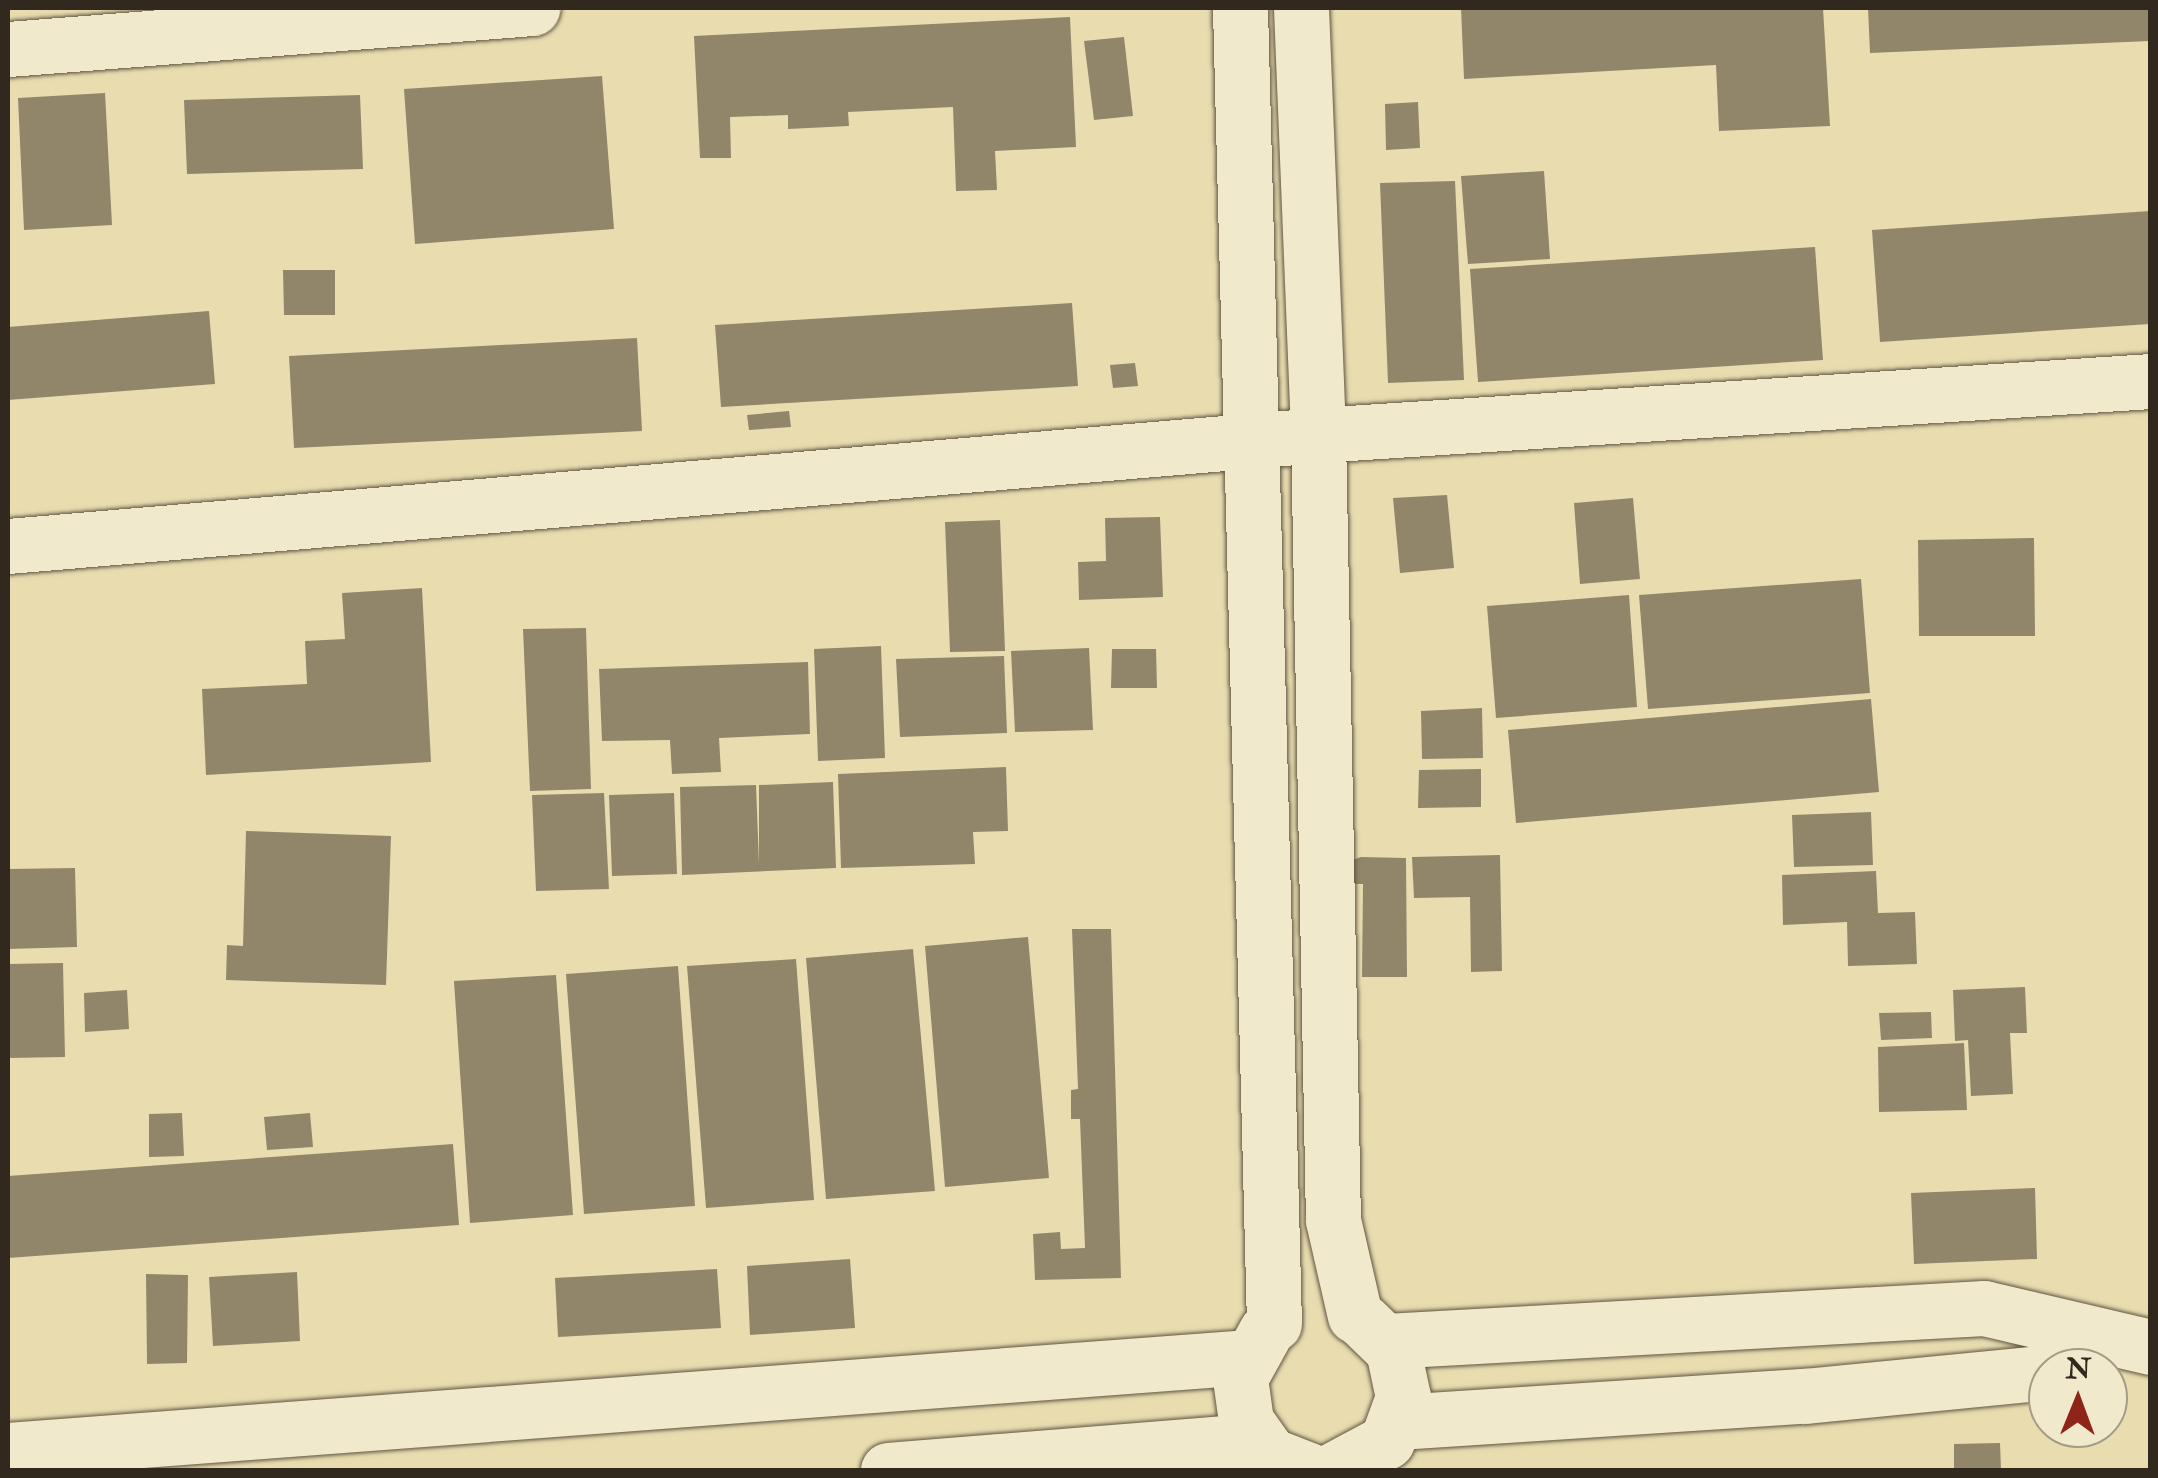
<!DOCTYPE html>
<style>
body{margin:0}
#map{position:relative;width:2158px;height:1478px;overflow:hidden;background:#e9ddb0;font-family:"IM FELL Double Pica",serif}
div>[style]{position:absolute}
.building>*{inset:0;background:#91866a}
.roads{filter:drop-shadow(0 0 2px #5f5542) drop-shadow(0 0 2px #5f5542)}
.minor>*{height:55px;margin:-27.5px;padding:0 27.5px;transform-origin:27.5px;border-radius:27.5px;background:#f1e9cc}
span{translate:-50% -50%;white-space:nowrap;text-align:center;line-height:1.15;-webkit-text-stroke:10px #f1e9cc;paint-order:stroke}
.frame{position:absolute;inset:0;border:10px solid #31281e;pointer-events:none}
.north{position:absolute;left:2028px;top:1348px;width:100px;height:100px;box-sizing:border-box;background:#f1e9cc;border:2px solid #a49c86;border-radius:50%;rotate:1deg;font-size:28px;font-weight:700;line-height:40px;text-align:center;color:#31281e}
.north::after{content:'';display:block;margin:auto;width:35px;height:45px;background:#8f2418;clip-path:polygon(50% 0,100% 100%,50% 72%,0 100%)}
</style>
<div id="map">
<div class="building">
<div style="clip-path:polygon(1461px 8px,1823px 8px,1830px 126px,1719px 131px,1716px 65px,1464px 79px)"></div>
<div style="clip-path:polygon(1868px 8px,2150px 8px,2150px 41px,1870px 53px)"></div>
<div style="clip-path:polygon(1070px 17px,1076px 147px,995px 151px,997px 190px,956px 191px,953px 107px,848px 112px,849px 126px,788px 129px,788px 115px,730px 117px,731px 158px,700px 158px,694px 36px)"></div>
<div style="clip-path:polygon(1124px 37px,1133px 116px,1094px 120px,1084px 41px)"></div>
<div style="clip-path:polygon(602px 76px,614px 229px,415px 244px,404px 89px)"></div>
<div style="clip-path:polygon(105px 93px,112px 225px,24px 230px,18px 98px)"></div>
<div style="clip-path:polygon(360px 95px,363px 169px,187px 174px,184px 100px)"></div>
<div style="clip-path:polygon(1418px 102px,1420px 148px,1386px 150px,1385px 104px)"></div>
<div style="clip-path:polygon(1544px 171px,1550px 259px,1468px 264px,1461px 176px)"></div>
<div style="clip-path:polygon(1455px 181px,1464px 380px,1388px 383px,1380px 183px)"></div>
<div style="clip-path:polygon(2150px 211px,2150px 324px,1880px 342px,1872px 230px)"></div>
<div style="clip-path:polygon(1815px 247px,1823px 360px,1478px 382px,1470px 269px)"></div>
<div style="clip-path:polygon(283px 270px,335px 270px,335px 315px,284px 315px)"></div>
<div style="clip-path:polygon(1072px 303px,1078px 386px,721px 407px,715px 325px)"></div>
<div style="clip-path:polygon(209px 311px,215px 384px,8px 400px,8px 327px)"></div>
<div style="clip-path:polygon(637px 338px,642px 431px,294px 448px,289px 356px)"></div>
<div style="clip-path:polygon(1135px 363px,1138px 386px,1113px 388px,1110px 365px)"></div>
<div style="clip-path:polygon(789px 411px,791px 427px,749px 430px,747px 415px)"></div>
<div style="clip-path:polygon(1447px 495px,1454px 568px,1400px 573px,1393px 498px)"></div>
<div style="clip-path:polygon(1633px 498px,1640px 579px,1580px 584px,1574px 503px)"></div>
<div style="clip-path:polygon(1160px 517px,1163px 597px,1079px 600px,1078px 562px,1106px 561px,1105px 518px)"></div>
<div style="clip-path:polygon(1000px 520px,1005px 651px,950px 652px,945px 522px)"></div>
<div style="clip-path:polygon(2034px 538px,2035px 636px,1919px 636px,1918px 540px)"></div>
<div style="clip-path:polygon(1861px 579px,1870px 693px,1648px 709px,1639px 595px)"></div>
<div style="clip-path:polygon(422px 588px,431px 762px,206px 775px,202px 689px,307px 684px,305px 641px,345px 639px,342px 593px)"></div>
<div style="clip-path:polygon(1629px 595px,1637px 707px,1496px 718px,1487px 606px)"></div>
<div style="clip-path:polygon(586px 628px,591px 789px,530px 791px,523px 629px)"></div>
<div style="clip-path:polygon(881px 646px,885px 758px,818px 761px,814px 649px)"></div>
<div style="clip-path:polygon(1089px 648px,1093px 730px,1015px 732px,1011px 651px)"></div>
<div style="clip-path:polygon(1112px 649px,1156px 649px,1157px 688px,1111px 688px)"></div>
<div style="clip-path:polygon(1004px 656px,1007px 733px,900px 737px,896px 659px)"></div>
<div style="clip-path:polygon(808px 662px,810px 734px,719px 738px,721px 772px,672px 774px,670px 740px,602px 741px,599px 669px)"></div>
<div style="clip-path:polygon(1871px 699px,1879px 792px,1516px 823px,1508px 730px)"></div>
<div style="clip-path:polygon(1482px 708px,1483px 758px,1422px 759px,1421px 711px)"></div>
<div style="clip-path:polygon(1006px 767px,1008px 831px,973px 832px,975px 864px,841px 868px,838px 774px)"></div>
<div style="clip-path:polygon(1481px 769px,1481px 807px,1418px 808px,1419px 770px)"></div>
<div style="clip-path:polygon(833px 782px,836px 868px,682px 875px,680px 787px,756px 785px,759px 864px,759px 785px)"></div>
<div style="clip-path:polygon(604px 793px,609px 889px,536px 891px,532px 795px)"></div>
<div style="clip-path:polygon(674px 793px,677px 874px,612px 876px,609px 795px)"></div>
<div style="clip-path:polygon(1871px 812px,1873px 865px,1794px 867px,1792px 815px)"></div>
<div style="clip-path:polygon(246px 831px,391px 836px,386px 985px,226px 980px,227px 945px,243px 946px)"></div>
<div style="clip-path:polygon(1500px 855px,1502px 971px,1471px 972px,1470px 897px,1414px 898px,1412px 857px)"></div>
<div style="clip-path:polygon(1361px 857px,1406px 858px,1407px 977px,1362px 977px,1363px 884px,1344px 884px,1344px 863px)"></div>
<div style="clip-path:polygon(75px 868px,77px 947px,8px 949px,8px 869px)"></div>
<div style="clip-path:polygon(1876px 871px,1878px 913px,1915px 912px,1917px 964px,1848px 966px,1847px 922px,1783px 925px,1782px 875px)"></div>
<div style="clip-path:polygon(1072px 929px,1111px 929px,1121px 1278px,1035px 1280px,1033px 1234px,1060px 1232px,1061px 1249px,1085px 1248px,1080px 1119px,1071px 1119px,1071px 1090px,1078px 1089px)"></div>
<div style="clip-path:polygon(1028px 937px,1049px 1178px,945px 1187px,925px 946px)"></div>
<div style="clip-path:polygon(913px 949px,935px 1191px,826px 1199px,806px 958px)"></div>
<div style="clip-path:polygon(796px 959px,814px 1200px,706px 1208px,687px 966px)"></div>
<div style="clip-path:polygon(63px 963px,65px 1057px,8px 1058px,8px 964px)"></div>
<div style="clip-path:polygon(678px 966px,695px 1206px,584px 1214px,566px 974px)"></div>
<div style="clip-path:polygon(556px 975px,573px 1215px,470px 1223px,454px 981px)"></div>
<div style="clip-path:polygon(2025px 987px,2027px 1033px,2010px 1033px,2013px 1094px,1971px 1096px,1968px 1040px,1955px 1041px,1953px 990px)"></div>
<div style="clip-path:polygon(127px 990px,129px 1029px,85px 1032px,84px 993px)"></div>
<div style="clip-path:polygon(1931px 1012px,1932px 1038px,1881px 1040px,1879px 1013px)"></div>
<div style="clip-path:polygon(1964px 1043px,1967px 1110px,1879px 1112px,1878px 1047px)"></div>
<div style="clip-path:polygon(182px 1113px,184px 1156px,149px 1157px,149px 1114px)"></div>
<div style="clip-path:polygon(310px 1113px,313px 1147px,267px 1150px,264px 1117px)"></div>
<div style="clip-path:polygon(453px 1144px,459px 1225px,8px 1258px,8px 1176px)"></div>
<div style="clip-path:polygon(2035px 1188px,2037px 1259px,1914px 1264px,1911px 1193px)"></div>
<div style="clip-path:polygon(850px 1259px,855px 1328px,750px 1335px,747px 1266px)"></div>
<div style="clip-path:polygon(717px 1269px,721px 1328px,558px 1337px,555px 1278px)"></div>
<div style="clip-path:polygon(297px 1272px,300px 1341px,213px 1346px,209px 1277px)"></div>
<div style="clip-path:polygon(146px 1274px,188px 1275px,187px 1363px,147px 1364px)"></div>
<div style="clip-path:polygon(2000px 1443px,2001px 1470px,1954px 1470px,1954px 1444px)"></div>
</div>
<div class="roads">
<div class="minor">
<div style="left:1240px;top:8px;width:1316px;rotate:88.52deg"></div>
<div style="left:1301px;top:8px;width:427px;rotate:87.7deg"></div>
<div style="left:1318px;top:435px;width:785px;rotate:88.91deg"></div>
<div style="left:1333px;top:1220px;width:98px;rotate:77.1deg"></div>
<div style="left:8px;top:49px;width:526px;rotate:-4.47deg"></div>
<div style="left:8px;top:546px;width:1315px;rotate:-4.84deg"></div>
<div style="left:1318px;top:435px;width:834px;rotate:-3.71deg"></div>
<div style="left:1266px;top:1331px;width:54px;rotate:119deg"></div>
<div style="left:1240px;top:1378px;width:43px;rotate:82.1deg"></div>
<div style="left:1246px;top:1421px;width:42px;rotate:54.8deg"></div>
<div style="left:1270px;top:1455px;width:42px;rotate:21deg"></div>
<div style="left:1386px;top:1341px;width:599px;rotate:-3.16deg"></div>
<div style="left:1984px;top:1308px;width:171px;rotate:13.2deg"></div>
<div style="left:1398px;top:1422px;width:408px;rotate:-3.7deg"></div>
<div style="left:1805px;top:1396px;width:244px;rotate:-5.6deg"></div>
<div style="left:8px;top:1450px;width:1242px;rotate:-4.29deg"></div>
<div style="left:888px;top:1470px;width:370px;rotate:-4.6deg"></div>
<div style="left:1333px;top:1470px;width:61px;rotate:-28.2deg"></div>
<div style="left:1387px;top:1441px;width:47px;rotate:-70deg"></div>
<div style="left:1403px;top:1397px;width:48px;rotate:-102deg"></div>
<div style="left:1393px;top:1350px;width:42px;rotate:-136deg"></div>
</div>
</div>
<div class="frame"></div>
<div class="north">N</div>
</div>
